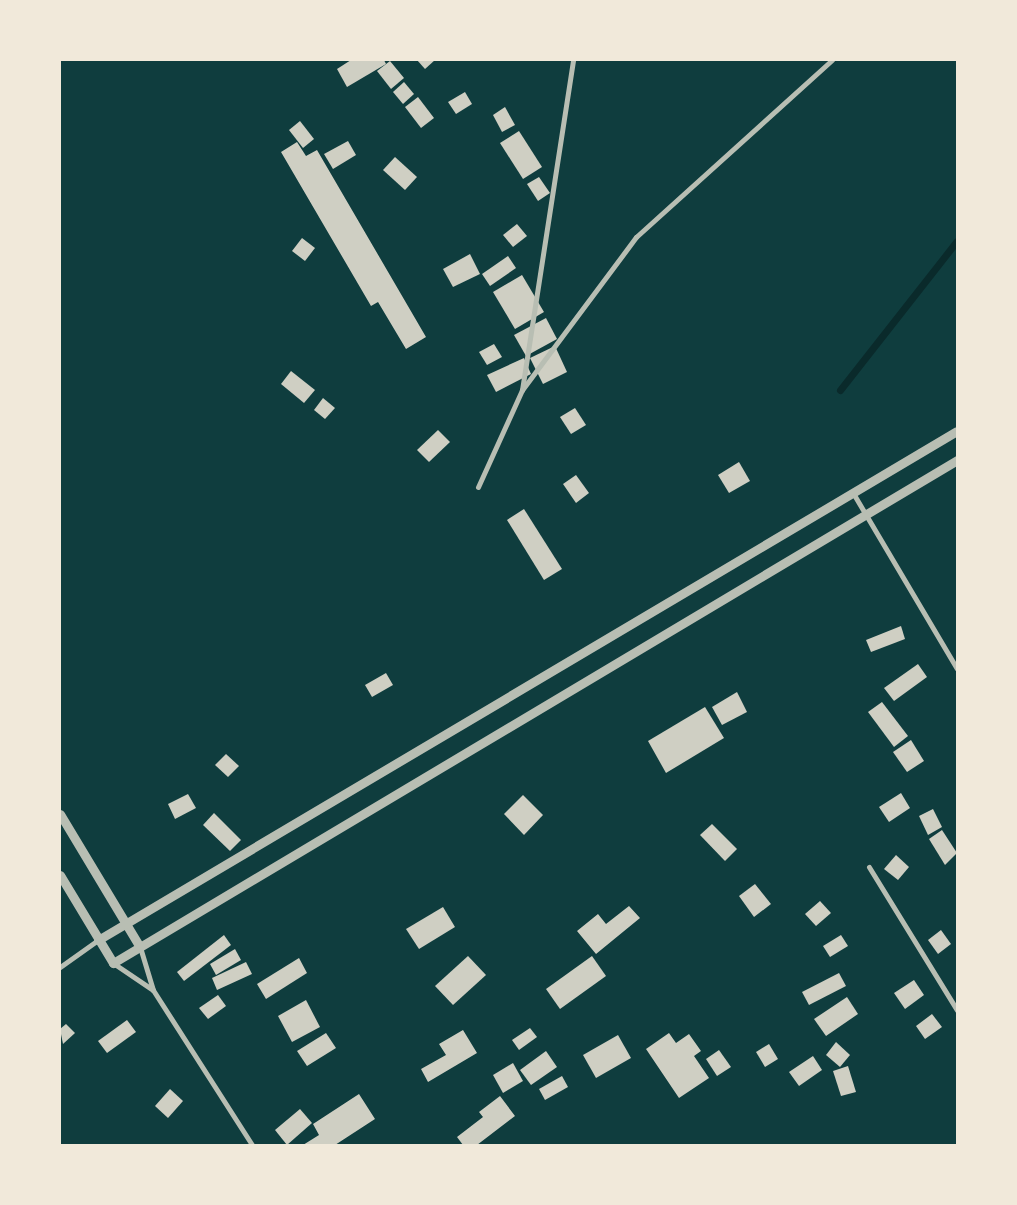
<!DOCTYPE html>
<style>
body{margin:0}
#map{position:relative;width:1017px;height:1205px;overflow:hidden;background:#0f3d3e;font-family:"Titillium Web",sans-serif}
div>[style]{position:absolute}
.stream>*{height:7px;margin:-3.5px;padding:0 3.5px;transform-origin:3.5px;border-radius:3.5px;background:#0a2a2b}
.building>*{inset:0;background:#cfcfc3}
.minor>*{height:5px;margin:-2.5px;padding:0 2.5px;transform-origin:2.5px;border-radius:2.5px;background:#b8beb3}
.tertiary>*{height:9px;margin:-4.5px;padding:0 4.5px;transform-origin:4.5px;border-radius:4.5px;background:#b8beb3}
span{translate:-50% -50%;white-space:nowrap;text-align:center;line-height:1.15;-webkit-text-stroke:5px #f1e9da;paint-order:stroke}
.frame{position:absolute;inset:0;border:61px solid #f1e9da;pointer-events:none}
</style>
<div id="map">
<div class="stream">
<div style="left:840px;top:390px;width:189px;rotate:-51.9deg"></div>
</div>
<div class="building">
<div style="clip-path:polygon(351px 60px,384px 60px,386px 64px,347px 87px,337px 69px)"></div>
<div style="clip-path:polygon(417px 60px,435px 60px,425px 69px)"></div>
<div style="clip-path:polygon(390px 61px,404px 78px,391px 89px,377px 71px)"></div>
<div style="clip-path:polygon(404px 82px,414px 94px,403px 104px,393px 92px)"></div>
<div style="clip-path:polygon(465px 92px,472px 104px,456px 114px,448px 102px)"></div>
<div style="clip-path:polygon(418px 97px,434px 118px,421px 128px,405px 107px)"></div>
<div style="clip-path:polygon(505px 107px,515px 125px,502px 132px,493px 115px)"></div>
<div style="clip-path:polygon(300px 121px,314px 139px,303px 148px,289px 130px)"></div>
<div style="clip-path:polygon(519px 131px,542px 167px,523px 179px,500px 143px)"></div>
<div style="clip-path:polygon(348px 141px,356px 155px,333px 169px,324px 154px)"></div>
<div style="clip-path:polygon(297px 142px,306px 156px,317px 150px,426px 337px,406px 349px,378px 302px,371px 306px,281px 152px)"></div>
<div style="clip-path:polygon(395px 157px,417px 177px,405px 190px,383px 170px)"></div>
<div style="clip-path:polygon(539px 177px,550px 193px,538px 201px,527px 184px)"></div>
<div style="clip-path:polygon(517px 224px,527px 236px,513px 247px,503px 235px)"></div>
<div style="clip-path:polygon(302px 238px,315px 248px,305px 261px,292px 251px)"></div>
<div style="clip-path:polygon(470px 254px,480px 274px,453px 287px,443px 269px)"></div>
<div style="clip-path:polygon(508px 256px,516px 268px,490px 286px,482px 274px)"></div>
<div style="clip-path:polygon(522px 275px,544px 312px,515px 329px,493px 292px)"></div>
<div style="clip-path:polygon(546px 318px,557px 339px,526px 356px,514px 335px)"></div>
<div style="clip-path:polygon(494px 344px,502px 357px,487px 365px,479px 352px)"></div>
<div style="clip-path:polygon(555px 346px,567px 372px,543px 384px,530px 358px)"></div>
<div style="clip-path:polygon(524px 358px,531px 374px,496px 392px,487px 375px)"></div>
<div style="clip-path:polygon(291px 371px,315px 390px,304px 403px,281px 384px)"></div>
<div style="clip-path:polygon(323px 398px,335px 408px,325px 419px,314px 410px)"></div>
<div style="clip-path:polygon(575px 408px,586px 425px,571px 434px,560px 417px)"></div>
<div style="clip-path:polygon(438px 430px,450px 442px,429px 462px,417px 450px)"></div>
<div style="clip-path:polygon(739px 462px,750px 481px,729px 493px,718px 475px)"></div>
<div style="clip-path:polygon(576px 475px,589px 493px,576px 503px,563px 484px)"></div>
<div style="clip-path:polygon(524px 509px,562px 569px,544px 580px,507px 520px)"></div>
<div style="clip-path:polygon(901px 626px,905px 639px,871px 652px,866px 640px)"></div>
<div style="clip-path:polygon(918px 664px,927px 677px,894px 701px,884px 688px)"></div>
<div style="clip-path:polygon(386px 673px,393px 685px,372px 697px,365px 685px)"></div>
<div style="clip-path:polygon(737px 692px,747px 712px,722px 725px,712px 707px)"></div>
<div style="clip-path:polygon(882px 702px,908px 736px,894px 747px,868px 712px)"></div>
<div style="clip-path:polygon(705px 707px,724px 738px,666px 773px,648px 741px)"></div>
<div style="clip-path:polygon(911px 740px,924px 761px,907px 772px,893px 752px)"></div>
<div style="clip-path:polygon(226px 754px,239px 766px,228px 777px,215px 765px)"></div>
<div style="clip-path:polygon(901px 793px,910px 808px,889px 822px,879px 807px)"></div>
<div style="clip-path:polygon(188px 794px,196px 808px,175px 819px,168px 804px)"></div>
<div style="clip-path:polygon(523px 795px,543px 815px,524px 835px,504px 814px)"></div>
<div style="clip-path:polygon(933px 809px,942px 827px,928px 835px,919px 816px)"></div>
<div style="clip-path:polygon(214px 813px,241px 840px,230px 851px,203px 825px)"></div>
<div style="clip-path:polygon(712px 824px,737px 849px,725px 861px,700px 835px)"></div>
<div style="clip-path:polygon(942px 830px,957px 853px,945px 865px,929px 839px)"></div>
<div style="clip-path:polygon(896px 855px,909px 867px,898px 880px,884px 869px)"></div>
<div style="clip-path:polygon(755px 884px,771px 904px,754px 917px,739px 896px)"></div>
<div style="clip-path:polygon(820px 901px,831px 913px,816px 926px,805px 914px)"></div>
<div style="clip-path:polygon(629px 906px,640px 918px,596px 954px,577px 931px,598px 914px,606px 924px)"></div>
<div style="clip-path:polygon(443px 907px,455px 927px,419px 949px,406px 929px)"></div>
<div style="clip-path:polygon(941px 930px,951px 944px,938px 954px,928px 940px)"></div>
<div style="clip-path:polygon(224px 935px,231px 945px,184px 981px,177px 972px)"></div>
<div style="clip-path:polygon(841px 935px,848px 946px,830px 957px,823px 946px)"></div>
<div style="clip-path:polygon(235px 949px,241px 960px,216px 975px,210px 964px)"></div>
<div style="clip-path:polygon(468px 956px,486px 975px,453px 1005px,435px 986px)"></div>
<div style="clip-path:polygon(592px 956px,606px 976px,560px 1009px,546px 989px)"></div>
<div style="clip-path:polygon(299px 958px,307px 973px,266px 999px,257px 984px)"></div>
<div style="clip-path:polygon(246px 962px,252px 974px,217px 990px,212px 978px)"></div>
<div style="clip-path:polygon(839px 973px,846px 986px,809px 1005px,802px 992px)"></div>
<div style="clip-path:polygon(914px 980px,924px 995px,905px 1009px,894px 993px)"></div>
<div style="clip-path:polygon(218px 995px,226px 1006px,208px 1019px,199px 1008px)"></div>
<div style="clip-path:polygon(847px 997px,858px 1014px,826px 1036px,814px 1019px)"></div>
<div style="clip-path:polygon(306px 1000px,320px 1027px,292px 1042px,278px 1016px)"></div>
<div style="clip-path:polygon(932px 1014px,942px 1027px,925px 1039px,916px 1026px)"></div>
<div style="clip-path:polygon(127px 1020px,136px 1032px,107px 1053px,98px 1041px)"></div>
<div style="clip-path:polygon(66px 1024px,75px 1033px,63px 1044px,60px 1029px)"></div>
<div style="clip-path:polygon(530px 1028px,537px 1037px,519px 1050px,512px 1040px)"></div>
<div style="clip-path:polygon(463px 1030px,477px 1053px,428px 1082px,421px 1069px,446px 1055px,439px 1044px)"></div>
<div style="clip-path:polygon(326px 1033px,336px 1048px,307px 1066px,297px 1051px)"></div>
<div style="clip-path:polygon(669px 1033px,676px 1043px,689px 1034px,701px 1051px,694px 1056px,709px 1078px,679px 1098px,646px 1049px)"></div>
<div style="clip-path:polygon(618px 1035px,631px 1058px,596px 1078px,583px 1055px)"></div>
<div style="clip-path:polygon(836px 1042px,850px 1055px,840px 1067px,826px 1055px)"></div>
<div style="clip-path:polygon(769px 1044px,778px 1059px,765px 1067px,756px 1052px)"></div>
<div style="clip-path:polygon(719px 1050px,731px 1067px,717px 1076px,706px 1059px)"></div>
<div style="clip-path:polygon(546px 1051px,557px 1067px,531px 1085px,520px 1070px)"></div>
<div style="clip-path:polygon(813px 1056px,822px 1070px,799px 1086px,789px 1072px)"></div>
<div style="clip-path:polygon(513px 1063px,523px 1081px,503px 1093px,493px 1075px)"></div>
<div style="clip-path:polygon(848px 1066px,856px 1092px,841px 1096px,833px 1071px)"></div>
<div style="clip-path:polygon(562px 1076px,568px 1087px,545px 1100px,539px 1089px)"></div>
<div style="clip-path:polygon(170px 1089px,183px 1101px,168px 1118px,155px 1106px)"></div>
<div style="clip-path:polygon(359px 1094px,375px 1119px,335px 1145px,303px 1145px,319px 1135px,313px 1124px)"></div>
<div style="clip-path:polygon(500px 1096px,515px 1116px,477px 1145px,463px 1145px,457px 1137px,483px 1117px,479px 1112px)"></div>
<div style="clip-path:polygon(300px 1109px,312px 1123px,287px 1145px,275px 1130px)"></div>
</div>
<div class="minor">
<div style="left:522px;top:390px;width:191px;rotate:-53.3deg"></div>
<div style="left:636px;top:237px;width:264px;rotate:-42.1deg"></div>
<div style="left:478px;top:487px;width:107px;rotate:-65.6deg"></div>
<div style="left:522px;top:390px;width:334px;rotate:-81.2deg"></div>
<div style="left:853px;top:493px;width:204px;rotate:59.4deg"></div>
<div style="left:869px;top:867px;width:168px;rotate:58.4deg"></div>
<div style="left:113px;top:963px;width:48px;rotate:34deg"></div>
<div style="left:153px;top:990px;width:45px;rotate:-106.8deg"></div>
<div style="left:60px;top:967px;width:47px;rotate:-35.4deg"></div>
<div style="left:153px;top:990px;width:184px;rotate:57.4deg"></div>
</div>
<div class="tertiary">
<div style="left:60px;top:814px;width:155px;rotate:59deg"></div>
<div style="left:60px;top:875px;width:103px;rotate:58.9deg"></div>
<div style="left:113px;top:963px;width:983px;rotate:-30.79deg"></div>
<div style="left:98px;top:940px;width:998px;rotate:-30.65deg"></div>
</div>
<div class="frame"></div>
</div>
